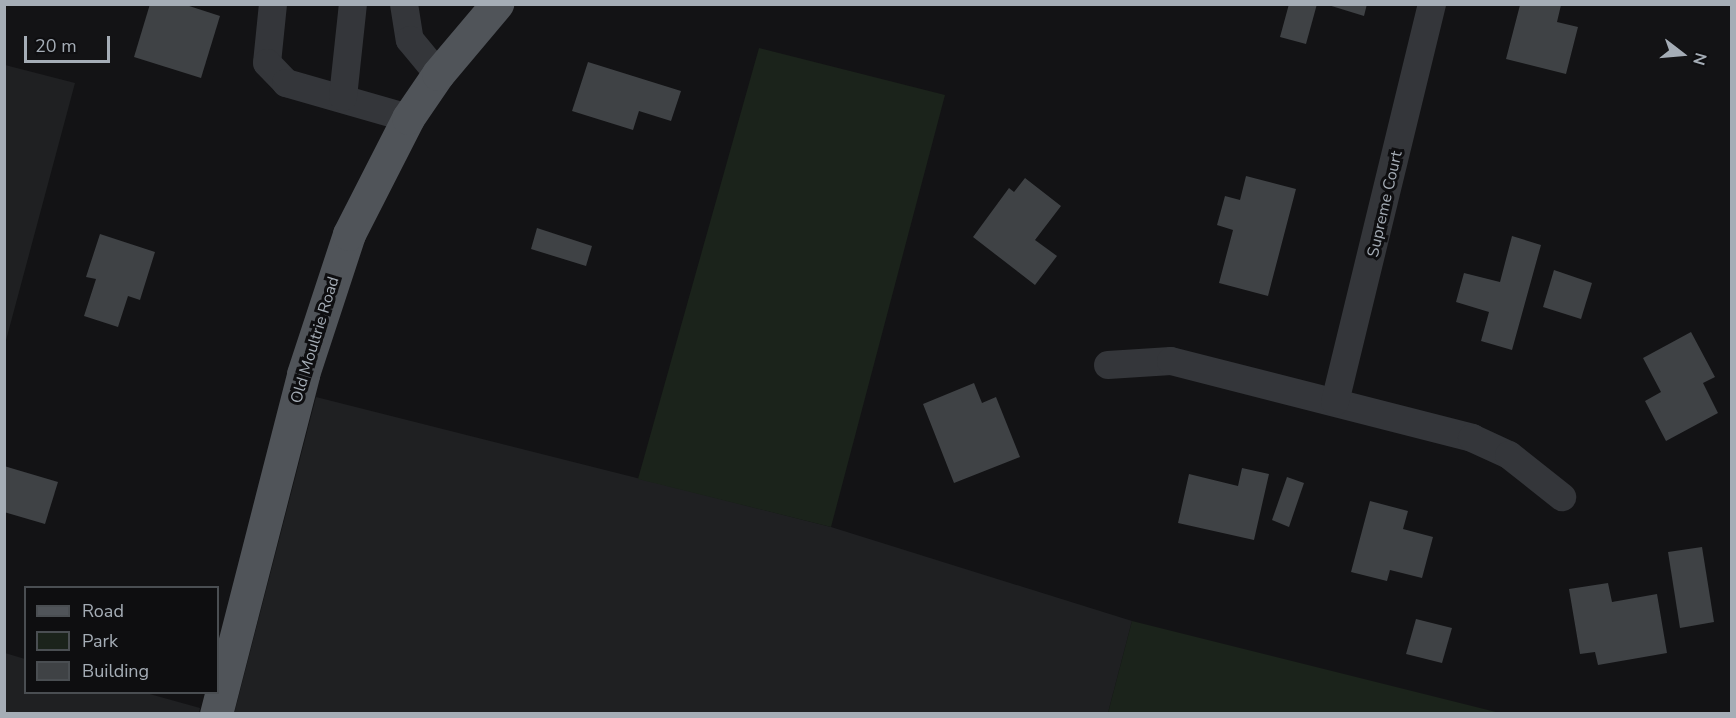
<!DOCTYPE html>
<style>
body{margin:0}
#map{position:relative;width:1736px;height:718px;overflow:hidden;background:#131315;font-family:"Nunito Sans",sans-serif}
div>[style]{position:absolute}
.built>*{inset:0;background:#1f2022}
.green>*{inset:0;background:#1b231b}
.building>*{inset:0;background:#3f4245}
.minor>*{height:28px;margin:-14px;padding:0 14px;transform-origin:14px;border-radius:14px;background:#34363a}
.major>*{height:33px;margin:-16.5px;padding:0 16.5px;transform-origin:16.5px;border-radius:16.5px;background:#505459}
span{translate:-50% -50%;white-space:nowrap;text-align:center;line-height:1.15;-webkit-text-stroke:6px #0e0e10;paint-order:stroke}
.street-label{font-size:16px;color:#a5adb6}
.frame{position:absolute;inset:0;border:6px solid #a5adb6;pointer-events:none}
.legend{position:absolute;left:24px;top:586px;width:195px;height:108px;box-sizing:border-box;background:#0e0e10;border:2px solid #4a4e52;margin:0;padding:8px 10px;list-style:none;font-size:18px;color:#a5adb6}
.legend li{display:flex;align-items:center;gap:12px;height:30px}
.legend b{width:30px;border:2px solid #4a4e52}
.north{position:absolute;left:1652px;top:24px;width:60px;height:60px;-webkit-text-stroke:4px #0e0e10;paint-order:stroke;rotate:106deg;font-size:16px;font-weight:700;line-height:24px;text-align:center;color:#a5adb6}
.north::after{content:'';display:block;margin:auto;width:21px;height:27px;background:#a5adb6;clip-path:polygon(50% 0,100% 100%,50% 72%,0 100%)}
.scale{position:absolute;left:24px;top:36px;width:86px;height:27px;box-sizing:border-box;border:3px solid #a5adb6;border-top:0;padding-left:8px;font-size:18px;line-height:21px;white-space:nowrap;color:#a5adb6;-webkit-text-stroke:4px #0e0e10;paint-order:stroke}
</style>
<div id="map">
<div class="built">
<div style="clip-path:polygon(5px 65px,75px 83px,5px 344px,4px 65px)"></div>
<div style="clip-path:polygon(316px 397px,831px 527px,1132px 621px,1108px 713px,234px 714px)"></div>
<div style="clip-path:polygon(5px 653px,25px 659px,26px 692px,146px 693px,200px 708px,199px 713px,5px 713px)"></div>
</div>
<div class="green">
<div style="clip-path:polygon(759px 48px,945px 95px,831px 527px,638px 479px)"></div>
<div style="clip-path:polygon(1132px 621px,1500px 713px,1108px 713px)"></div>
</div>
<div class="building">
<div style="clip-path:polygon(150px 4px,183px 4px,220px 16px,201px 78px,134px 57px)"></div>
<div style="clip-path:polygon(1289px 4px,1317px 4px,1306px 44px,1280px 37px)"></div>
<div style="clip-path:polygon(1325px 4px,1367px 4px,1364px 16px)"></div>
<div style="clip-path:polygon(1520px 5px,1561px 5px,1557px 22px,1578px 27px,1566px 74px,1506px 59px)"></div>
<div style="clip-path:polygon(588px 62px,681px 91px,671px 121px,639px 111px,633px 130px,572px 111px)"></div>
<div style="clip-path:polygon(1246px 176px,1296px 189px,1268px 296px,1219px 283px,1233px 230px,1217px 225px,1225px 196px,1240px 200px)"></div>
<div style="clip-path:polygon(1025px 178px,1061px 206px,1035px 240px,1057px 256px,1035px 285px,973px 237px,1009px 188px,1014px 192px)"></div>
<div style="clip-path:polygon(537px 228px,592px 246px,586px 266px,531px 249px)"></div>
<div style="clip-path:polygon(100px 234px,155px 252px,140px 300px,128px 296px,118px 327px,84px 316px,96px 279px,86px 277px)"></div>
<div style="clip-path:polygon(1512px 236px,1541px 245px,1512px 350px,1481px 341px,1489px 312px,1456px 302px,1464px 273px,1500px 282px)"></div>
<div style="clip-path:polygon(1554px 270px,1592px 283px,1581px 319px,1543px 307px)"></div>
<div style="clip-path:polygon(1691px 332px,1715px 377px,1703px 383px,1718px 413px,1666px 441px,1645px 401px,1661px 392px,1643px 358px)"></div>
<div style="clip-path:polygon(974px 383px,982px 403px,996px 397px,1020px 457px,954px 483px,923px 404px)"></div>
<div style="clip-path:polygon(4px 466px,58px 482px,45px 524px,4px 512px)"></div>
<div style="clip-path:polygon(1242px 468px,1269px 474px,1254px 540px,1178px 523px,1189px 474px,1238px 486px)"></div>
<div style="clip-path:polygon(1287px 477px,1304px 483px,1289px 527px,1272px 520px)"></div>
<div style="clip-path:polygon(1370px 501px,1408px 511px,1403px 529px,1433px 537px,1422px 578px,1390px 570px,1387px 581px,1351px 572px)"></div>
<div style="clip-path:polygon(1702px 547px,1714px 622px,1680px 628px,1668px 552px)"></div>
<div style="clip-path:polygon(1608px 583px,1612px 602px,1657px 594px,1667px 653px,1598px 665px,1595px 652px,1580px 654px,1569px 589px)"></div>
<div style="clip-path:polygon(1416px 619px,1452px 628px,1442px 663px,1406px 654px)"></div>
</div>
<div class="minor">
<div style="left:273px;top:4px;width:59px;rotate:95.8deg"></div>
<div style="left:267px;top:63px;width:28px;rotate:46deg"></div>
<div style="left:286px;top:83px;width:127px;rotate:16deg"></div>
<div style="left:404px;top:4px;width:36px;rotate:81deg"></div>
<div style="left:410px;top:40px;width:44px;rotate:50.5deg"></div>
<div style="left:343px;top:97px;width:94px;rotate:-83.9deg"></div>
<div style="left:1108px;top:365px;width:63px;rotate:-3.6deg"></div>
<div style="left:1171px;top:361px;width:311px;rotate:14.3deg"></div>
<div style="left:1472px;top:438px;width:41px;rotate:24.7deg"></div>
<div style="left:1509px;top:455px;width:68px;rotate:38.4deg"></div>
<div style="left:1335px;top:402px;width:410px;rotate:-76.3deg"></div>
</div>
<div class="major">
<div style="left:216px;top:714px;width:351px;rotate:-75.6deg"></div>
<div style="left:303px;top:374px;width:147px;rotate:-71.8deg"></div>
<div style="left:349px;top:234px;width:130px;rotate:-63deg"></div>
<div style="left:408px;top:118px;width:53px;rotate:-55.7deg"></div>
<div style="left:438px;top:74px;width:92px;rotate:-49.9deg"></div>
</div>
<div class="street-label">
<span style="left:1385px;top:204px;rotate:-77deg">Supreme Court</span>
<span style="left:315px;top:340px;rotate:-73deg">Old Moultrie Road</span>
</div>
<div class="frame"></div>
<ul class="legend">
<li><b style="height:8px;background:#505459"></b>Road</li>
<li><b style="height:16px;background:#1b231b"></b>Park</li>
<li><b style="height:16px;background:#3f4245"></b>Building</li>
</ul>
<div class="north">N</div>
<div class="scale">20 m</div>
</div>
